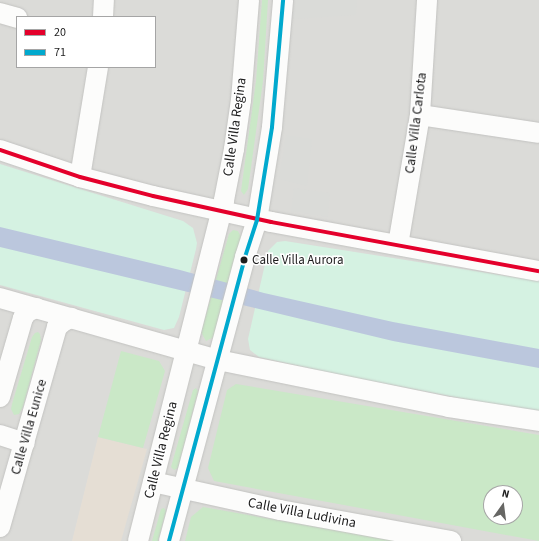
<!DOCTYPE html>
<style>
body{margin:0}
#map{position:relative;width:539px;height:541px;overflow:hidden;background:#ebece6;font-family:"Source Sans 3",sans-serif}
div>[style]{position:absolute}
.residential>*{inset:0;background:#dbdbd8}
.commercial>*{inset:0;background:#e5ded4}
.grass>*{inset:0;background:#cae8c7}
.park>*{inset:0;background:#d5f2e2}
.parking>*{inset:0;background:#dadbd8}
.water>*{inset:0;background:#bbc7dd}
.roads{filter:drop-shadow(0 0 1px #c3c3c1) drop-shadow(0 0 1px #c3c3c1)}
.minor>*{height:20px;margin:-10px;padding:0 10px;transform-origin:10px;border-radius:10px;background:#fcfcfb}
.bus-1>*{height:4px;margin:-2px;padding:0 2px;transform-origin:2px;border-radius:2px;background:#e4002b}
.bus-2>*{height:4px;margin:-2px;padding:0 2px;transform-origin:2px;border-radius:2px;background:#00a9ce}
.dots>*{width:11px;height:11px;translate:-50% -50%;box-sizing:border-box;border:2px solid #fff;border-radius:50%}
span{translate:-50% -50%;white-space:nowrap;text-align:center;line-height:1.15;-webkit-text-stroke:3px #fff;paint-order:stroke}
.bus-label{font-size:13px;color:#1e1e1e}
.left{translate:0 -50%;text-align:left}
.street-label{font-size:14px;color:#1e1e1e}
.legend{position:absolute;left:16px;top:16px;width:140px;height:52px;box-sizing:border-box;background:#fff;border:1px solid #a5a5a5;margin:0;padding:5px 7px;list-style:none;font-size:12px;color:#1e1e1e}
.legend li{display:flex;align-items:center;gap:8px;height:20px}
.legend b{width:20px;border:1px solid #a5a5a5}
.north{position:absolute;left:483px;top:485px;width:40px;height:40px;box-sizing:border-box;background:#fff;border:1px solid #a5a5a5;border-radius:50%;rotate:14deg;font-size:11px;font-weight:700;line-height:16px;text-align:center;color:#1e1e1e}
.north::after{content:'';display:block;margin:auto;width:14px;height:18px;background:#666664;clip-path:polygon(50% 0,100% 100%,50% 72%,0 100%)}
</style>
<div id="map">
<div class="residential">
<div style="clip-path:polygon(evenodd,0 0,539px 0,539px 541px,0 541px,0 0,17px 17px,155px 17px,155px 67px,17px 67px,17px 17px,0 0,491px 493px,515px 493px,515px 517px,491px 517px,491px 493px)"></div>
</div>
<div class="commercial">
<div style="clip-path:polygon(98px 437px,147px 449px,121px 541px,72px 541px)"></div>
</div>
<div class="grass">
<div style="clip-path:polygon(262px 0,268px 0,263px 81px,248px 189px,244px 195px,241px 191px,256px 81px)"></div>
<div style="clip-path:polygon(233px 230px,238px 231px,241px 237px,216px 336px,206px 341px,201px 332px,229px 234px)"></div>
<div style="clip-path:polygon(38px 332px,40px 334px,41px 340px,23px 407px,19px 414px,14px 415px,11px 409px,12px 404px,32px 337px,35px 333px)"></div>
<div style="clip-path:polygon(121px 351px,159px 361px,165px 371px,143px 448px,98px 437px)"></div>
<div style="clip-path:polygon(evenodd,236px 384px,539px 435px,539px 541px,214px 481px,208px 468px,227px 390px,236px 384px,491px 493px,515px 493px,515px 517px,491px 517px,491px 493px)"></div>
<div style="clip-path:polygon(196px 388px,198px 391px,178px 468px,174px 470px,171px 467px,193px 390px)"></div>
<div style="clip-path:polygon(203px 507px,397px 541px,185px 541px,191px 517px)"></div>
<div style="clip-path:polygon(164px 508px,166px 511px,158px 541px,152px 541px,161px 509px)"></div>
</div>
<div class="park">
<div style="clip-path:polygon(0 164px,183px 221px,193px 228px,197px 243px,196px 249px,179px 317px,174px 328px,164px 330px,0 285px)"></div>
<div style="clip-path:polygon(285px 241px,539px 281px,539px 411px,491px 404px,336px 374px,259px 357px,250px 350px,248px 339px,268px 251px,277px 242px)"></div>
</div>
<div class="parking">
<div style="clip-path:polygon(293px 0,357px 0,356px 15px,293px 19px)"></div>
<div style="clip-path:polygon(286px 135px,312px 139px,307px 186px,279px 179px)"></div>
<div style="clip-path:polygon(294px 188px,330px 193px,328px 217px,291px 211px)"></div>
</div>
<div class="water">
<div style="clip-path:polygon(0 227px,180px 270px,264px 293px,393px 322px,539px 349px,539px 368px,393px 341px,0 247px)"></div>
</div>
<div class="roads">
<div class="minor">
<div style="left:0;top:13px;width:18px;rotate:16deg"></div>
<div style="left:103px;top:17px;width:17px;rotate:-87deg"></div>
<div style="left:420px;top:115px;width:120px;rotate:8.6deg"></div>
<div style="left:0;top:150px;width:84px;rotate:18.6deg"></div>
<div style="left:80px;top:177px;width:75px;rotate:14.6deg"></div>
<div style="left:153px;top:196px;width:121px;rotate:12.4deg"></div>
<div style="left:271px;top:222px;width:272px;rotate:10.4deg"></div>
<div style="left:80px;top:177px;width:111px;rotate:-80.7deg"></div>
<div style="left:398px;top:245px;width:132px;rotate:-80.4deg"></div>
<div style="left:420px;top:115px;width:115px;rotate:-86.5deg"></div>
<div style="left:0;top:298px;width:227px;rotate:15.9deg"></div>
<div style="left:218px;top:360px;width:236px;rotate:11.5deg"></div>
<div style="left:449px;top:407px;width:91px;rotate:8.8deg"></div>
<div style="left:0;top:397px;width:82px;rotate:-73.8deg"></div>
<div style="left:23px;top:318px;width:7px;rotate:-56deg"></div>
<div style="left:27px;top:312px;width:10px;rotate:-24deg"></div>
<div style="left:0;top:435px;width:26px;rotate:18deg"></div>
<div style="left:153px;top:482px;width:130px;rotate:12.4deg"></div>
<div style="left:280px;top:510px;width:174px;rotate:10.3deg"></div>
<div style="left:0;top:527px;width:208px;rotate:-74.1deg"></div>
<div style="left:57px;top:327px;width:9px;rotate:-41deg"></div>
<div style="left:64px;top:321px;width:8px;rotate:-23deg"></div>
<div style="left:138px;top:541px;width:352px;rotate:-75.8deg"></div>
<div style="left:224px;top:200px;width:52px;rotate:-78.9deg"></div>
<div style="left:234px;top:149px;width:49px;rotate:-81.9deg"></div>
<div style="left:241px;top:100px;width:100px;rotate:-85.4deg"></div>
<div style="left:169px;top:541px;width:294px;rotate:-75deg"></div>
<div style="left:245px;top:257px;width:39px;rotate:-72deg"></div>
<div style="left:257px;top:220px;width:94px;rotate:-80.8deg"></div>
<div style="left:272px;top:127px;width:127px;rotate:-85deg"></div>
</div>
</div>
<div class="bus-1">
<div style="left:0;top:150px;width:84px;rotate:18.6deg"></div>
<div style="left:80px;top:177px;width:75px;rotate:14.6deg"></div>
<div style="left:153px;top:196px;width:121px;rotate:12.4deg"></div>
<div style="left:271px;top:222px;width:272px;rotate:10.4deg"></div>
</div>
<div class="bus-2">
<div style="left:169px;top:541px;width:294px;rotate:-75deg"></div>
<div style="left:245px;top:257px;width:39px;rotate:-72deg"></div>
<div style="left:257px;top:220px;width:94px;rotate:-80.8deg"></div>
<div style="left:272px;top:127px;width:127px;rotate:-85deg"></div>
</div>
<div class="dots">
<div style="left:244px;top:260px;background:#1e1e1e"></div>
</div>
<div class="bus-label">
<span class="left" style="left:252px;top:260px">Calle Villa Aurora</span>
</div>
<div class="street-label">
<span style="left:416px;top:123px;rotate:-83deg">Calle Villa Carlota</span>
<span style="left:235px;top:127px;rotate:-82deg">Calle Villa Regina</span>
<span style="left:29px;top:427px;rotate:-74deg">Calle Villa Eunice</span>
<span style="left:161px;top:450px;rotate:-76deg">Calle Villa Regina</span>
<span style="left:302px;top:513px;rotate:11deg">Calle Villa Ludivina</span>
</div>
<ul class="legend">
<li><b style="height:5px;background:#e4002b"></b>20</li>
<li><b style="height:5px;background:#00a9ce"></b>71</li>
</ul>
<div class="north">N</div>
</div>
